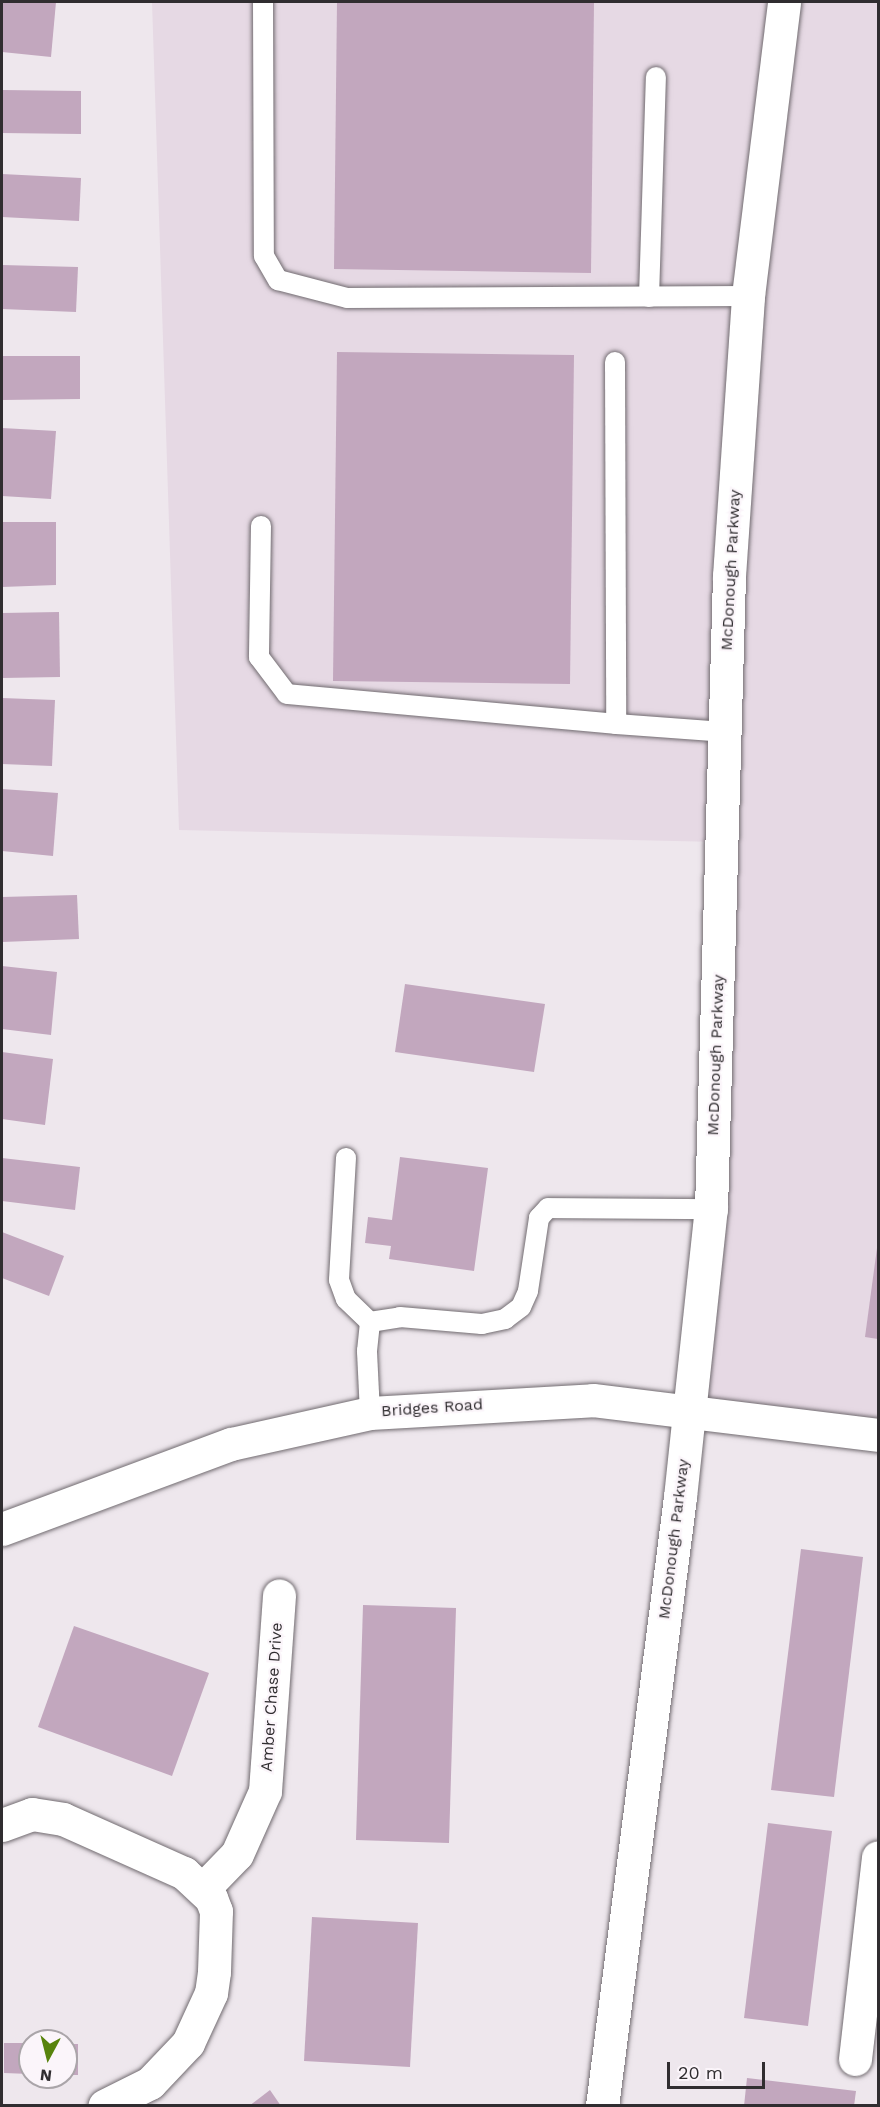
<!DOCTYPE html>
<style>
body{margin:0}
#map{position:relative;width:880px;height:2107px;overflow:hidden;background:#eee7ed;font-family:"Work Sans",sans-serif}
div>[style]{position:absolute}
.built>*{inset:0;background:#e6d9e4}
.building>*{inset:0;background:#c2a7be}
.roads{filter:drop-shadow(0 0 2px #716b70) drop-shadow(0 0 2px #716b70)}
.lane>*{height:20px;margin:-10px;padding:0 10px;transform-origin:10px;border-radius:10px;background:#fff}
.street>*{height:33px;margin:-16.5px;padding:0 16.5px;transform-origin:16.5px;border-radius:16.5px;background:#fff}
.secondary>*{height:33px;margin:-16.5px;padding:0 16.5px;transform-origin:16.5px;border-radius:16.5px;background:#fff}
span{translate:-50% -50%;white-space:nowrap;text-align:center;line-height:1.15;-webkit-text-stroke:4.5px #fbf5fa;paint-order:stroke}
.street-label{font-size:16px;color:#302d30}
.frame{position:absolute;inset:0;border:3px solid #302d30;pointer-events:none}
.north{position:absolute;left:18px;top:2029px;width:60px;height:60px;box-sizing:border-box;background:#fbf5fa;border:2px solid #aaa5a9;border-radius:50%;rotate:187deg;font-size:16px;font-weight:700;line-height:24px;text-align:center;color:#302d30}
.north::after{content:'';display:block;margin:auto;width:21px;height:27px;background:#57830c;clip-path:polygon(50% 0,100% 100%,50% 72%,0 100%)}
.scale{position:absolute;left:667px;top:2062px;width:98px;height:27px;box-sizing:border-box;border:3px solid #302d30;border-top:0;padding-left:8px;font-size:18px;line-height:21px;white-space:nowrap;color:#302d30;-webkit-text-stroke:4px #fbf5fa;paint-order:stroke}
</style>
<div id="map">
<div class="built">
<div style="clip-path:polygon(152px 2px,878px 2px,878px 1429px,698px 1406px,719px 842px,179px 830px)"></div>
</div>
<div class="building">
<div style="clip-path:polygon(2px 2px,56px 2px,51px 57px,2px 52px)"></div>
<div style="clip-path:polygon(337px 2px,594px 2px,591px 273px,334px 269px)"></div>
<div style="clip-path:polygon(2px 90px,81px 91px,81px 134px,2px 133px)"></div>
<div style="clip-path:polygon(2px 174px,81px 178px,79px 221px,2px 217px)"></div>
<div style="clip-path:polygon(2px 265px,78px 267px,76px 312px,2px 309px)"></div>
<div style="clip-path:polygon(337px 352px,574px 355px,570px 684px,333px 681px)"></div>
<div style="clip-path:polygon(2px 356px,80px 356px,80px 399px,2px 400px)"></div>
<div style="clip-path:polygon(2px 428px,56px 431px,51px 499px,2px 496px)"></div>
<div style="clip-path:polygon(2px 522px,56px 522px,56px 585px,2px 587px)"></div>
<div style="clip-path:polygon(59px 612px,60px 677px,2px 678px,2px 613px)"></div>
<div style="clip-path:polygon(2px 698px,55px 700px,52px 766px,2px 764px)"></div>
<div style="clip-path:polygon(2px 789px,58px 793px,53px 856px,2px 851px)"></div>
<div style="clip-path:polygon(77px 895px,79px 939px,2px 942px,2px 897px)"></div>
<div style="clip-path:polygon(2px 966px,57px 972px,51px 1035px,2px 1029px)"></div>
<div style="clip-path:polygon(405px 984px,545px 1004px,534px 1072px,395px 1052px)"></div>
<div style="clip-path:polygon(2px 1052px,53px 1059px,45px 1125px,2px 1119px)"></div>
<div style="clip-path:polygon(400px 1157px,488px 1168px,474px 1271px,389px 1259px,391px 1246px,365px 1243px,368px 1217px,392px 1220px)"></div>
<div style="clip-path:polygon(2px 1158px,80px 1167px,75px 1210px,2px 1201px)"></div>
<div style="clip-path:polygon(2px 1232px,64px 1256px,49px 1296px,2px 1278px)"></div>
<div style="clip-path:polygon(877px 1248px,878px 1248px,878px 1339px,865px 1337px)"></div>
<div style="clip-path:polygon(801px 1549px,863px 1557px,834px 1797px,771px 1790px)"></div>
<div style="clip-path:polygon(363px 1605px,456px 1608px,449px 1843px,356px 1840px)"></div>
<div style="clip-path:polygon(74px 1626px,209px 1673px,172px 1776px,38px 1727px)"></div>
<div style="clip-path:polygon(768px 1823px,832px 1831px,808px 2026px,744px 2018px)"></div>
<div style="clip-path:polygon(312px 1917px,418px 1923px,410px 2067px,304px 2061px)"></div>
<div style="clip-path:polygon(4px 2043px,30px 2043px,30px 2074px,4px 2073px)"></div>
<div style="clip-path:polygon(66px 2044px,78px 2044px,78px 2075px,66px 2075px)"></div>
<div style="clip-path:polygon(747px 2078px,856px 2091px,854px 2106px,744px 2106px)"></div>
<div style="clip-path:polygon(270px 2090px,281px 2106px,249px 2106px)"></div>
</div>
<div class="roads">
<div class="lane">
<div style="left:263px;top:2px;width:254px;rotate:89.8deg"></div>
<div style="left:264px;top:256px;width:28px;rotate:60deg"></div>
<div style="left:278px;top:280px;width:71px;rotate:14.6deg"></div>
<div style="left:347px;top:298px;width:401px;rotate:-0.3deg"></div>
<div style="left:649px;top:297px;width:220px;rotate:-88.2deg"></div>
<div style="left:615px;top:362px;width:362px;rotate:89.8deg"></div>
<div style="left:616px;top:724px;width:108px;rotate:4.2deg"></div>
<div style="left:261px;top:526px;width:131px;rotate:90.9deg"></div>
<div style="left:259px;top:657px;width:46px;rotate:52.9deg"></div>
<div style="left:287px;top:694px;width:330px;rotate:5.2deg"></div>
<div style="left:346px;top:1158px;width:122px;rotate:93.3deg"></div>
<div style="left:339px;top:1280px;width:20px;rotate:70deg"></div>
<div style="left:346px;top:1299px;width:33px;rotate:44deg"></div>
<div style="left:370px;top:1413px;width:62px;rotate:-92.8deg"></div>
<div style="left:367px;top:1351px;width:29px;rotate:-84deg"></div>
<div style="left:370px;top:1322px;width:30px;rotate:-9deg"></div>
<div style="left:400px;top:1317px;width:82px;rotate:4.9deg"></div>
<div style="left:482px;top:1324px;width:24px;rotate:-12deg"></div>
<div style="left:505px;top:1319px;width:20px;rotate:-37deg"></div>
<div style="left:521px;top:1307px;width:17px;rotate:-66deg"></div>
<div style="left:528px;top:1291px;width:74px;rotate:-81.4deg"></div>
<div style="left:539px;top:1218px;width:13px;rotate:-48deg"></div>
<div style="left:548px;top:1208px;width:163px;rotate:0.4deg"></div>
</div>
<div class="street">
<div style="left:2px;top:1825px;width:32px;rotate:-20deg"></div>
<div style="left:32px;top:1814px;width:31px;rotate:9deg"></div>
<div style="left:63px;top:1819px;width:133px;rotate:24.1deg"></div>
<div style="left:184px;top:1873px;width:37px;rotate:43deg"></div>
<div style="left:211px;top:1898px;width:14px;rotate:69deg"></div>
<div style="left:216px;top:1911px;width:61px;rotate:91.9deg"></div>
<div style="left:214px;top:1972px;width:21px;rotate:98deg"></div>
<div style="left:211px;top:1993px;width:55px;rotate:114.7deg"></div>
<div style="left:188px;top:2043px;width:55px;rotate:133.5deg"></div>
<div style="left:150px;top:2083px;width:51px;rotate:153.4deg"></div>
<div style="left:204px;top:1888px;width:47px;rotate:-45.9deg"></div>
<div style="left:237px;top:1854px;width:69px;rotate:-66deg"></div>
<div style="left:265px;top:1791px;width:196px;rotate:-85.9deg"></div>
<div style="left:855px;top:2059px;width:203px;rotate:-83.5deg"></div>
</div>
<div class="secondary">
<div style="left:2px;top:1529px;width:244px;rotate:-20.4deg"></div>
<div style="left:231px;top:1444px;width:142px;rotate:-12.6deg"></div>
<div style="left:370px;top:1413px;width:223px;rotate:-3.3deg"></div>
<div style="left:593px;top:1400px;width:287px;rotate:7deg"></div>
<div style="left:602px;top:2106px;width:614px;rotate:-82.7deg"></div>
<div style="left:680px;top:1497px;width:290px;rotate:-83.9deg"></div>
<div style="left:711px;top:1209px;width:633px;rotate:-88.37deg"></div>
<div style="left:729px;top:576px;width:281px;rotate:-86.1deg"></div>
<div style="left:748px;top:296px;width:296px;rotate:-83deg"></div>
</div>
</div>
<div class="street-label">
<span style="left:731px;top:570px;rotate:-87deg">McDonough Parkway</span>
<span style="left:716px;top:1055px;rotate:-88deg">McDonough Parkway</span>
<span style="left:432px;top:1408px;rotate:-4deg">Bridges Road</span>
<span style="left:674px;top:1539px;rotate:-83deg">McDonough Parkway</span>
<span style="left:272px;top:1697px;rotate:-86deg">Amber Chase Drive</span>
</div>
<div class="frame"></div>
<div class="north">N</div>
<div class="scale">20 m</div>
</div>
